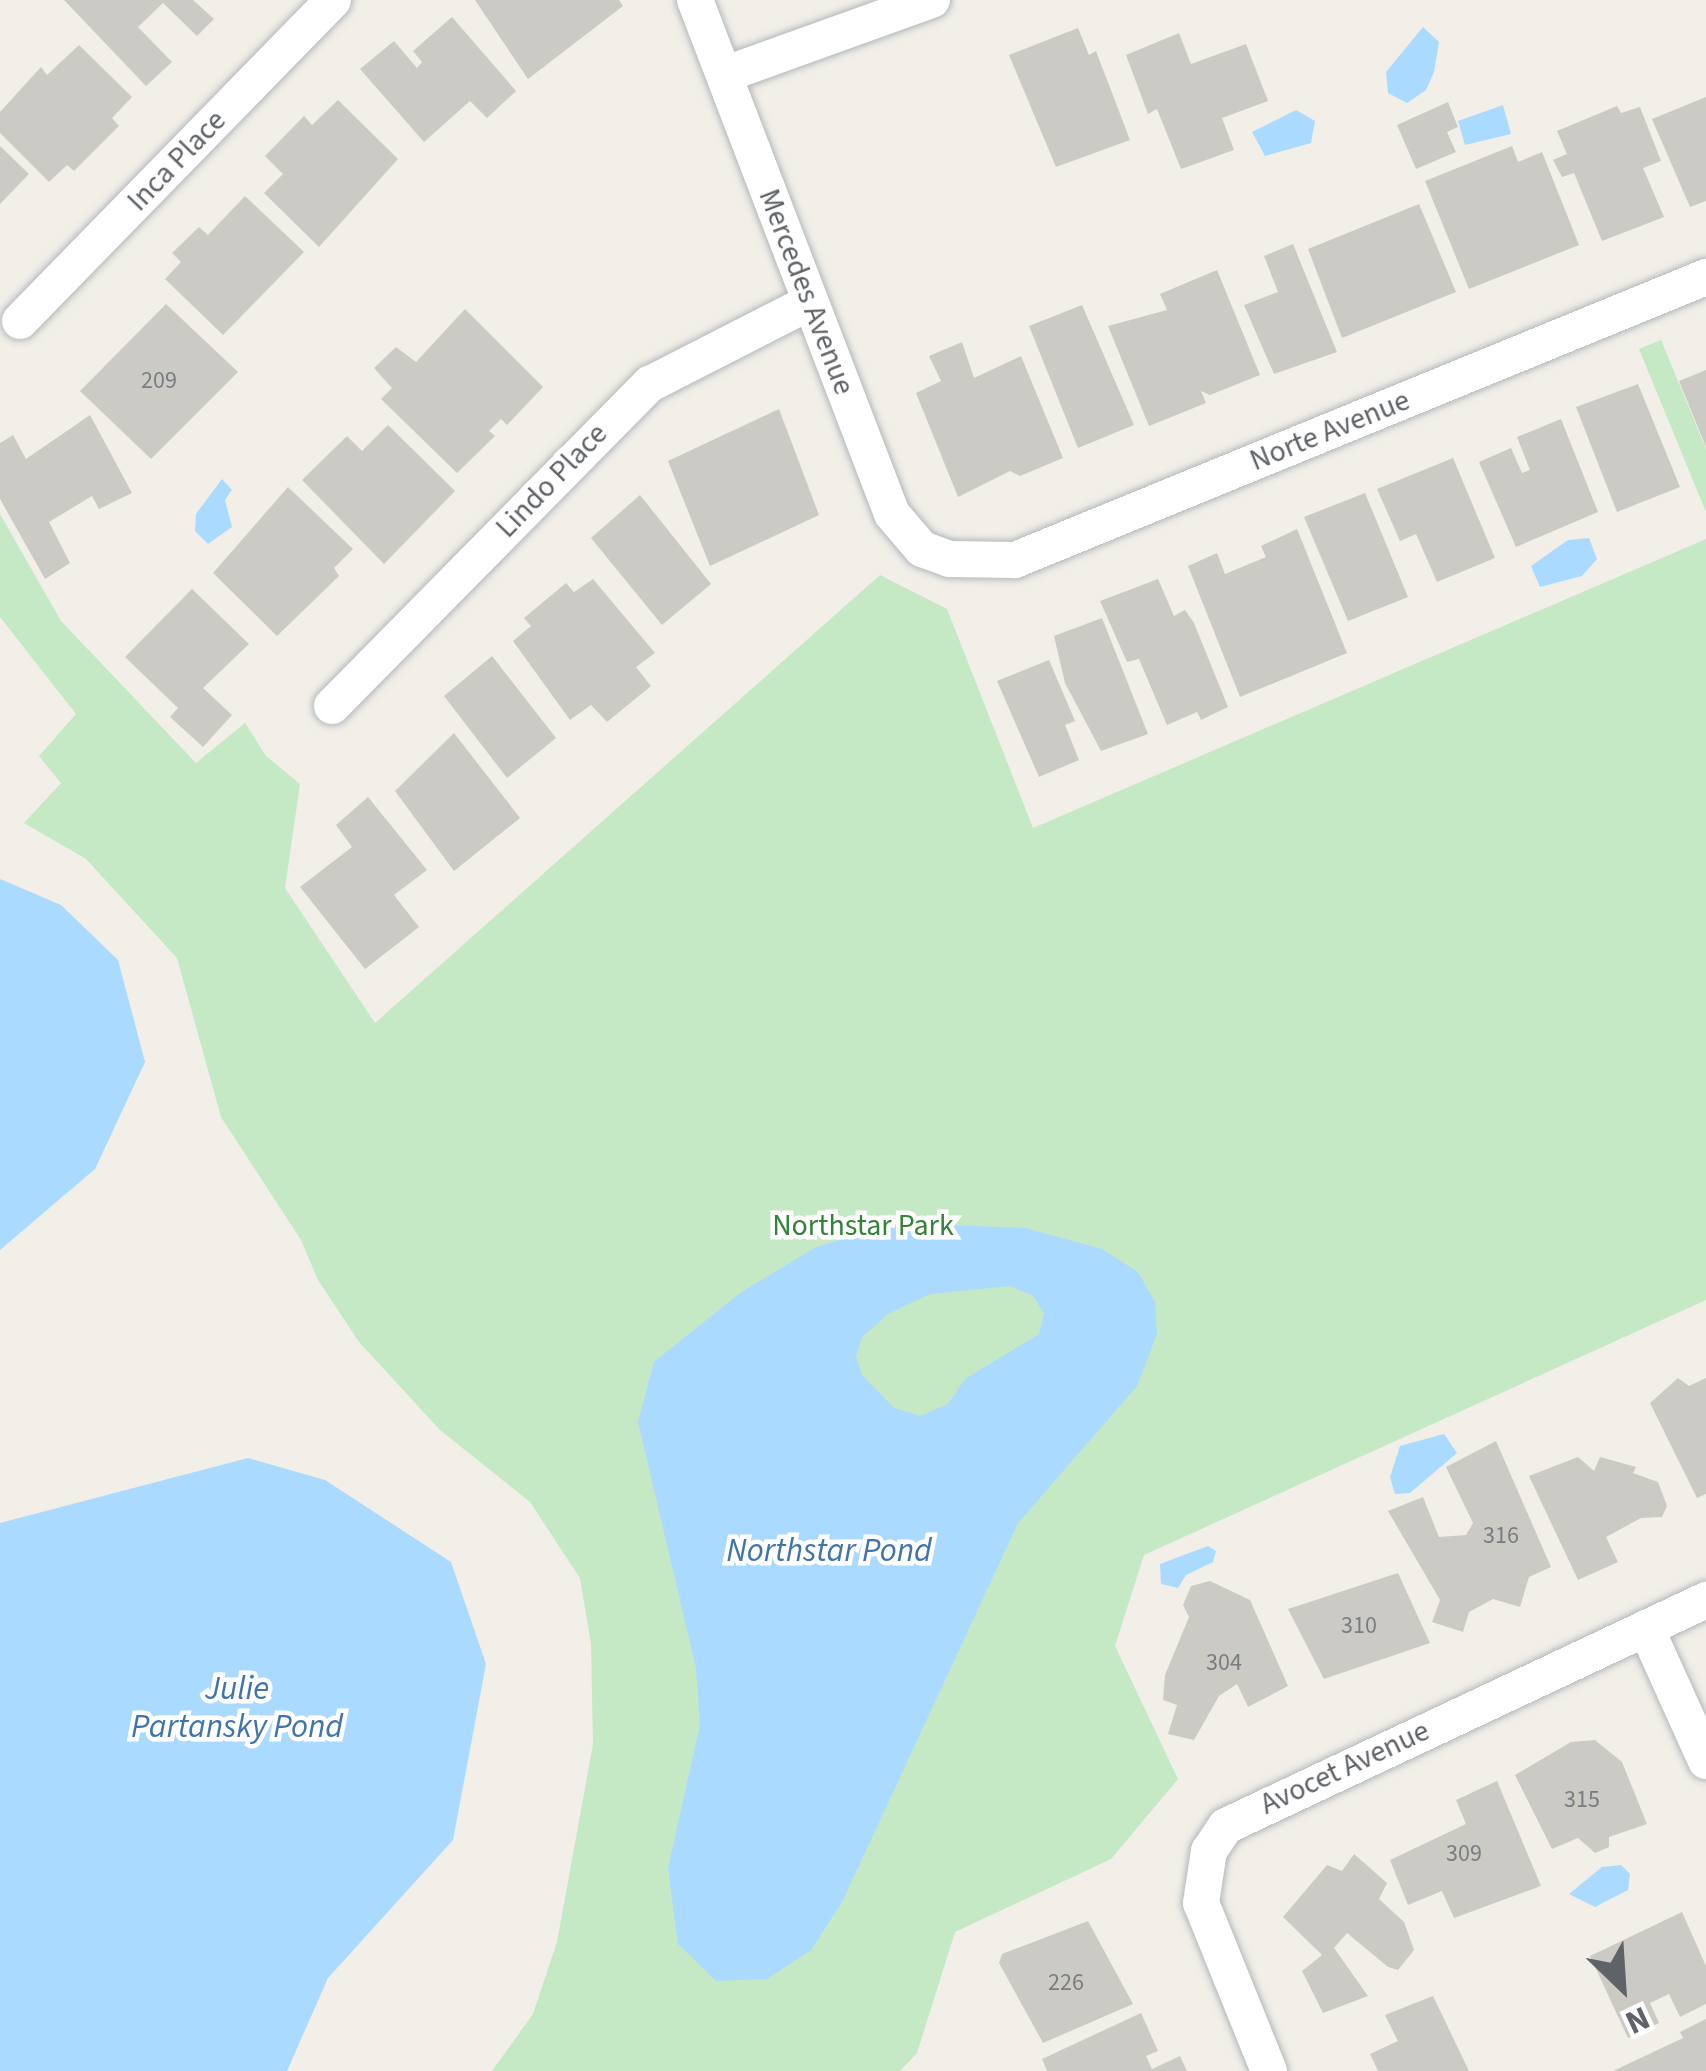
<!DOCTYPE html>
<style>
body{margin:0}
#map{position:relative;width:1706px;height:2071px;overflow:hidden;background:#f1efe8;font-family:"Source Sans 3",sans-serif}
div>[style]{position:absolute}
.green>*{inset:0;background:#c5e8c5}
.water>*{inset:0;background:#aadaff}
.building>*{inset:0;background:#cccac5}
.roads{filter:drop-shadow(0 0 3px #b5b8bc) drop-shadow(0 0 3px #b5b8bc)}
.street>*{height:36px;margin:-18px;padding:0 18px;transform-origin:18px;border-radius:18px;background:#fff}
span{translate:-50% -50%;white-space:nowrap;text-align:center;line-height:1.15;-webkit-text-stroke:9px #fff;paint-order:stroke}
.number-label{font-size:24px;color:#7a7d7f}
.number-label span{-webkit-text-stroke-width:0}
.street-label{font-size:30px;color:#5f6368}
.park-label{font-size:30px;color:#348238}
.water-label{font-size:33px;color:#4174aa;font-style:italic}
.north{position:absolute;left:1562px;top:1927px;width:120px;height:120px;-webkit-text-stroke:9px #fff;paint-order:stroke;rotate:155deg;font-size:33px;font-weight:700;line-height:48px;text-align:center;color:#5f6368}
.north::after{content:'';display:block;margin:auto;width:42px;height:54px;background:#5f6368;clip-path:polygon(50% 0,100% 100%,50% 72%,0 100%)}
</style>
<div id="map">
<div class="green">
<div style="clip-path:polygon(1661px 340px,1706px 449px,1706px 512px,1639px 349px)"></div>
<div style="clip-path:polygon(0 514px,61px 621px,196px 763px,245px 723px,266px 756px,300px 784px,285px 888px,375px 1023px,880px 575px,947px 609px,1033px 828px,1706px 539px,1706px 1300px,1144px 1555px,1115px 1646px,1178px 1779px,1111px 1859px,955px 1932px,917px 2053px,900px 2071px,492px 2071px,533px 2014px,557px 1942px,593px 1744px,591px 1644px,580px 1578px,530px 1502px,440px 1430px,359px 1342px,318px 1280px,301px 1240px,221px 1117px,177px 958px,86px 859px,24px 823px,61px 783px,39px 756px,76px 714px,0 617px)"></div>
</div>
<div class="water">
<div style="clip-path:polygon(1423px 27px,1439px 42px,1434px 72px,1426px 90px,1407px 103px,1388px 93px,1386px 72px)"></div>
<div style="clip-path:polygon(1503px 105px,1511px 134px,1465px 145px,1458px 121px)"></div>
<div style="clip-path:polygon(1296px 110px,1315px 121px,1311px 143px,1265px 156px,1252px 132px)"></div>
<div style="clip-path:polygon(222px 479px,232px 490px,225px 500px,232px 527px,208px 544px,195px 531px,196px 514px)"></div>
<div style="clip-path:polygon(1589px 538px,1597px 559px,1582px 576px,1540px 587px,1531px 566px,1568px 540px)"></div>
<div style="clip-path:polygon(0 879px,61px 905px,118px 960px,145px 1062px,95px 1169px,0 1250px)"></div>
<div style="clip-path:polygon(evenodd,899px 1223px,1025px 1228px,1102px 1249px,1138px 1272px,1155px 1302px,1157px 1334px,1137px 1386px,1018px 1523px,842px 1902px,811px 1950px,767px 1979px,716px 1981px,678px 1944px,668px 1868px,700px 1725px,696px 1668px,638px 1422px,654px 1362px,740px 1293px,816px 1247px,899px 1223px,1010px 1286px,1033px 1296px,1044px 1313px,1039px 1334px,965px 1379px,948px 1404px,920px 1416px,894px 1408px,862px 1375px,856px 1356px,862px 1337px,888px 1314px,930px 1294px,1010px 1286px)"></div>
<div style="clip-path:polygon(1444px 1434px,1457px 1453px,1410px 1493px,1395px 1494px,1390px 1477px,1400px 1446px)"></div>
<div style="clip-path:polygon(248px 1458px,325px 1480px,451px 1562px,486px 1664px,453px 1840px,328px 1978px,287px 2071px,0 2071px,0 1523px)"></div>
<div style="clip-path:polygon(1208px 1546px,1216px 1551px,1213px 1562px,1186px 1575px,1178px 1588px,1161px 1584px,1160px 1564px)"></div>
<div style="clip-path:polygon(1621px 1865px,1630px 1874px,1628px 1890px,1595px 1907px,1569px 1894px,1602px 1867px)"></div>
</div>
<div class="building">
<div style="clip-path:polygon(64px 0,193px 0,214px 19px,197px 36px,163px 3px,138px 27px,172px 62px,146px 86px)"></div>
<div style="clip-path:polygon(475px 0,619px 0,623px 6px,528px 79px)"></div>
<div style="clip-path:polygon(452px 17px,516px 91px,487px 118px,470px 101px,424px 142px,360px 69px,394px 41px,417px 68px,422px 62px,413px 51px)"></div>
<div style="clip-path:polygon(1078px 28px,1089px 55px,1096px 51px,1130px 140px,1056px 167px,1009px 55px)"></div>
<div style="clip-path:polygon(1179px 33px,1191px 64px,1246px 44px,1268px 101px,1222px 118px,1234px 150px,1181px 169px,1157px 109px,1148px 114px,1126px 55px)"></div>
<div style="clip-path:polygon(79px 45px,132px 97px,112px 118px,119px 126px,74px 171px,67px 165px,49px 182px,0 133px,0 112px,41px 67px,47px 75px)"></div>
<div style="clip-path:polygon(1706px 97px,1706px 201px,1690px 207px,1652px 119px)"></div>
<div style="clip-path:polygon(338px 100px,398px 159px,319px 247px,264px 193px,283px 174px,265px 156px,304px 116px,312px 125px)"></div>
<div style="clip-path:polygon(1448px 102px,1458px 127px,1447px 132px,1456px 152px,1416px 169px,1397px 125px)"></div>
<div style="clip-path:polygon(1617px 106px,1621px 113px,1640px 107px,1661px 161px,1643px 168px,1664px 217px,1602px 241px,1574px 173px,1562px 177px,1553px 160px,1567px 154px,1557px 131px)"></div>
<div style="clip-path:polygon(0 146px,29px 174px,0 204px)"></div>
<div style="clip-path:polygon(1512px 146px,1518px 162px,1542px 152px,1579px 245px,1469px 289px,1425px 181px)"></div>
<div style="clip-path:polygon(245px 196px,304px 252px,223px 335px,165px 279px,181px 262px,172px 253px,199px 227px,208px 235px)"></div>
<div style="clip-path:polygon(1419px 204px,1456px 292px,1342px 338px,1308px 249px)"></div>
<div style="clip-path:polygon(1293px 244px,1337px 352px,1274px 374px,1244px 305px,1278px 292px,1264px 256px)"></div>
<div style="clip-path:polygon(1217px 270px,1260px 375px,1210px 395px,1201px 391px,1206px 403px,1149px 426px,1108px 326px,1167px 310px,1160px 294px)"></div>
<div style="clip-path:polygon(166px 304px,238px 372px,151px 459px,80px 391px)"></div>
<div style="clip-path:polygon(1082px 305px,1134px 425px,1078px 448px,1029px 326px)"></div>
<div style="clip-path:polygon(465px 309px,543px 387px,507px 425px,501px 419px,489px 431px,495px 436px,457px 473px,381px 399px,392px 388px,374px 368px,396px 347px,416px 362px)"></div>
<div style="clip-path:polygon(962px 342px,974px 378px,1021px 356px,1063px 458px,1020px 476px,1010px 471px,958px 497px,916px 393px,941px 381px,929px 356px)"></div>
<div style="clip-path:polygon(1706px 370px,1706px 447px,1679px 381px)"></div>
<div style="clip-path:polygon(1638px 384px,1680px 487px,1617px 512px,1576px 407px)"></div>
<div style="clip-path:polygon(779px 409px,819px 515px,710px 566px,668px 461px)"></div>
<div style="clip-path:polygon(90px 415px,132px 493px,99px 509px,92px 496px,49px 522px,70px 563px,45px 579px,0 499px,0 443px,13px 435px,26px 459px)"></div>
<div style="clip-path:polygon(1561px 419px,1598px 512px,1516px 547px,1479px 462px,1511px 448px,1522px 473px,1530px 470px,1517px 437px)"></div>
<div style="clip-path:polygon(388px 425px,455px 491px,384px 564px,302px 480px,347px 436px,362px 451px)"></div>
<div style="clip-path:polygon(1453px 458px,1495px 558px,1437px 582px,1416px 534px,1400px 541px,1377px 489px)"></div>
<div style="clip-path:polygon(288px 487px,353px 549px,334px 568px,339px 576px,277px 636px,213px 573px)"></div>
<div style="clip-path:polygon(1365px 493px,1408px 597px,1348px 621px,1304px 517px)"></div>
<div style="clip-path:polygon(640px 495px,711px 584px,662px 625px,591px 538px)"></div>
<div style="clip-path:polygon(1297px 529px,1347px 653px,1240px 697px,1188px 566px,1217px 553px,1225px 574px,1266px 557px,1261px 546px)"></div>
<div style="clip-path:polygon(593px 579px,655px 653px,636px 667px,651px 686px,607px 722px,591px 705px,570px 720px,513px 641px,531px 626px,524px 618px,566px 583px,574px 592px)"></div>
<div style="clip-path:polygon(1158px 579px,1174px 616px,1185px 610px,1194px 623px,1228px 707px,1201px 720px,1197px 712px,1167px 725px,1139px 659px,1127px 662px,1100px 601px)"></div>
<div style="clip-path:polygon(192px 589px,249px 644px,203px 688px,232px 715px,203px 747px,170px 717px,178px 708px,125px 657px)"></div>
<div style="clip-path:polygon(1102px 618px,1148px 734px,1101px 751px,1065px 683px,1054px 636px)"></div>
<div style="clip-path:polygon(492px 656px,556px 738px,507px 778px,444px 696px)"></div>
<div style="clip-path:polygon(1049px 660px,1075px 721px,1065px 725px,1079px 760px,1039px 777px,997px 681px)"></div>
<div style="clip-path:polygon(454px 733px,520px 818px,454px 871px,395px 791px)"></div>
<div style="clip-path:polygon(368px 797px,427px 870px,394px 895px,419px 927px,365px 969px,300px 887px,352px 847px,336px 825px)"></div>
<div style="clip-path:polygon(1678px 1378px,1689px 1386px,1706px 1378px,1706px 1494px,1697px 1498px,1650px 1403px)"></div>
<div style="clip-path:polygon(1496px 1441px,1551px 1567px,1529px 1577px,1520px 1607px,1493px 1599px,1469px 1612px,1463px 1632px,1432px 1622px,1440px 1600px,1388px 1511px,1423px 1497px,1439px 1537px,1466px 1535px,1473px 1523px,1446px 1467px)"></div>
<div style="clip-path:polygon(1578px 1457px,1594px 1471px,1600px 1457px,1636px 1467px,1633px 1473px,1658px 1482px,1667px 1506px,1662px 1517px,1641px 1518px,1606px 1537px,1618px 1562px,1578px 1580px,1529px 1476px)"></div>
<div style="clip-path:polygon(1398px 1573px,1430px 1643px,1324px 1679px,1288px 1609px)"></div>
<div style="clip-path:polygon(1210px 1581px,1250px 1600px,1288px 1686px,1248px 1707px,1237px 1684px,1219px 1696px,1194px 1740px,1168px 1734px,1177px 1705px,1163px 1700px,1165px 1675px,1189px 1617px,1183px 1605px,1191px 1586px)"></div>
<div style="clip-path:polygon(1595px 1740px,1622px 1762px,1647px 1824px,1609px 1837px,1609px 1847px,1595px 1853px,1578px 1838px,1552px 1849px,1515px 1775px,1571px 1742px)"></div>
<div style="clip-path:polygon(1497px 1781px,1541px 1886px,1454px 1918px,1442px 1891px,1408px 1905px,1390px 1860px,1466px 1824px,1456px 1800px)"></div>
<div style="clip-path:polygon(1354px 1854px,1387px 1883px,1379px 1899px,1404px 1922px,1414px 1950px,1398px 1970px,1388px 1967px,1347px 1933px,1334px 1948px,1368px 1996px,1323px 2013px,1302px 1971px,1322px 1955px,1283px 1917px,1327px 1865px,1342px 1871px)"></div>
<div style="clip-path:polygon(1682px 1912px,1706px 1966px,1706px 2004px,1680px 2017px,1669px 1994px,1650px 2003px,1659px 2023px,1628px 2038px,1590px 1956px)"></div>
<div style="clip-path:polygon(1088px 1921px,1133px 2004px,1043px 2043px,999px 1963px,1002px 1954px)"></div>
<div style="clip-path:polygon(1433px 1996px,1469px 2071px,1378px 2071px,1370px 2054px,1398px 2041px,1385px 2015px)"></div>
<div style="clip-path:polygon(1141px 2013px,1158px 2051px,1146px 2056px,1152px 2069px,1180px 2056px,1187px 2071px,1047px 2071px,1042px 2059px)"></div>
<div style="clip-path:polygon(1706px 2019px,1706px 2071px,1613px 2071px,1683px 2038px,1680px 2032px)"></div>
</div>
<div class="roads">
<div class="street">
<div style="left:695px;top:0;width:550px;rotate:69.03deg"></div>
<div style="left:892px;top:514px;width:46px;rotate:49.4deg"></div>
<div style="left:922px;top:549px;width:29px;rotate:20deg"></div>
<div style="left:949px;top:559px;width:66px;rotate:0.9deg"></div>
<div style="left:1015px;top:560px;width:747px;rotate:-22.27deg"></div>
<div style="left:726px;top:74px;width:219px;rotate:-19.8deg"></div>
<div style="left:20px;top:321px;width:448px;rotate:-45.7deg"></div>
<div style="left:332px;top:706px;width:453px;rotate:-45.4deg"></div>
<div style="left:650px;top:384px;width:178px;rotate:-27.1deg"></div>
<div style="left:1646px;top:1628px;width:146px;rotate:65.7deg"></div>
<div style="left:1269px;top:2071px;width:181px;rotate:-112deg"></div>
<div style="left:1201px;top:1903px;width:53px;rotate:-81.3deg"></div>
<div style="left:1209px;top:1851px;width:30px;rotate:-56deg"></div>
<div style="left:1226px;top:1826px;width:531px;rotate:-25.21deg"></div>
</div>
</div>
<div class="number-label">
<span style="left:159px;top:381px">209</span>
<span style="left:1501px;top:1536px">316</span>
<span style="left:1359px;top:1626px">310</span>
<span style="left:1224px;top:1663px">304</span>
<span style="left:1582px;top:1800px">315</span>
<span style="left:1464px;top:1854px">309</span>
<span style="left:1066px;top:1983px">226</span>
</div>
<div class="street-label">
<span style="left:177px;top:161px;rotate:-46deg">Inca Place</span>
<span style="left:806px;top:292px;rotate:69deg">Mercedes Avenue</span>
<span style="left:1330px;top:431px;rotate:-22deg">Norte Avenue</span>
<span style="left:552px;top:481px;rotate:-46deg">Lindo Place</span>
<span style="left:1345px;top:1768px;rotate:-25deg">Avocet Avenue</span>
</div>
<div class="park-label">
<span style="left:863px;top:1226px">Northstar Park</span>
</div>
<div class="water-label">
<span style="left:829px;top:1551px">Northstar Pond</span>
<span style="left:237px;top:1708px">Julie<br>Partansky Pond</span>
</div>
<div class="north">N</div>
</div>
